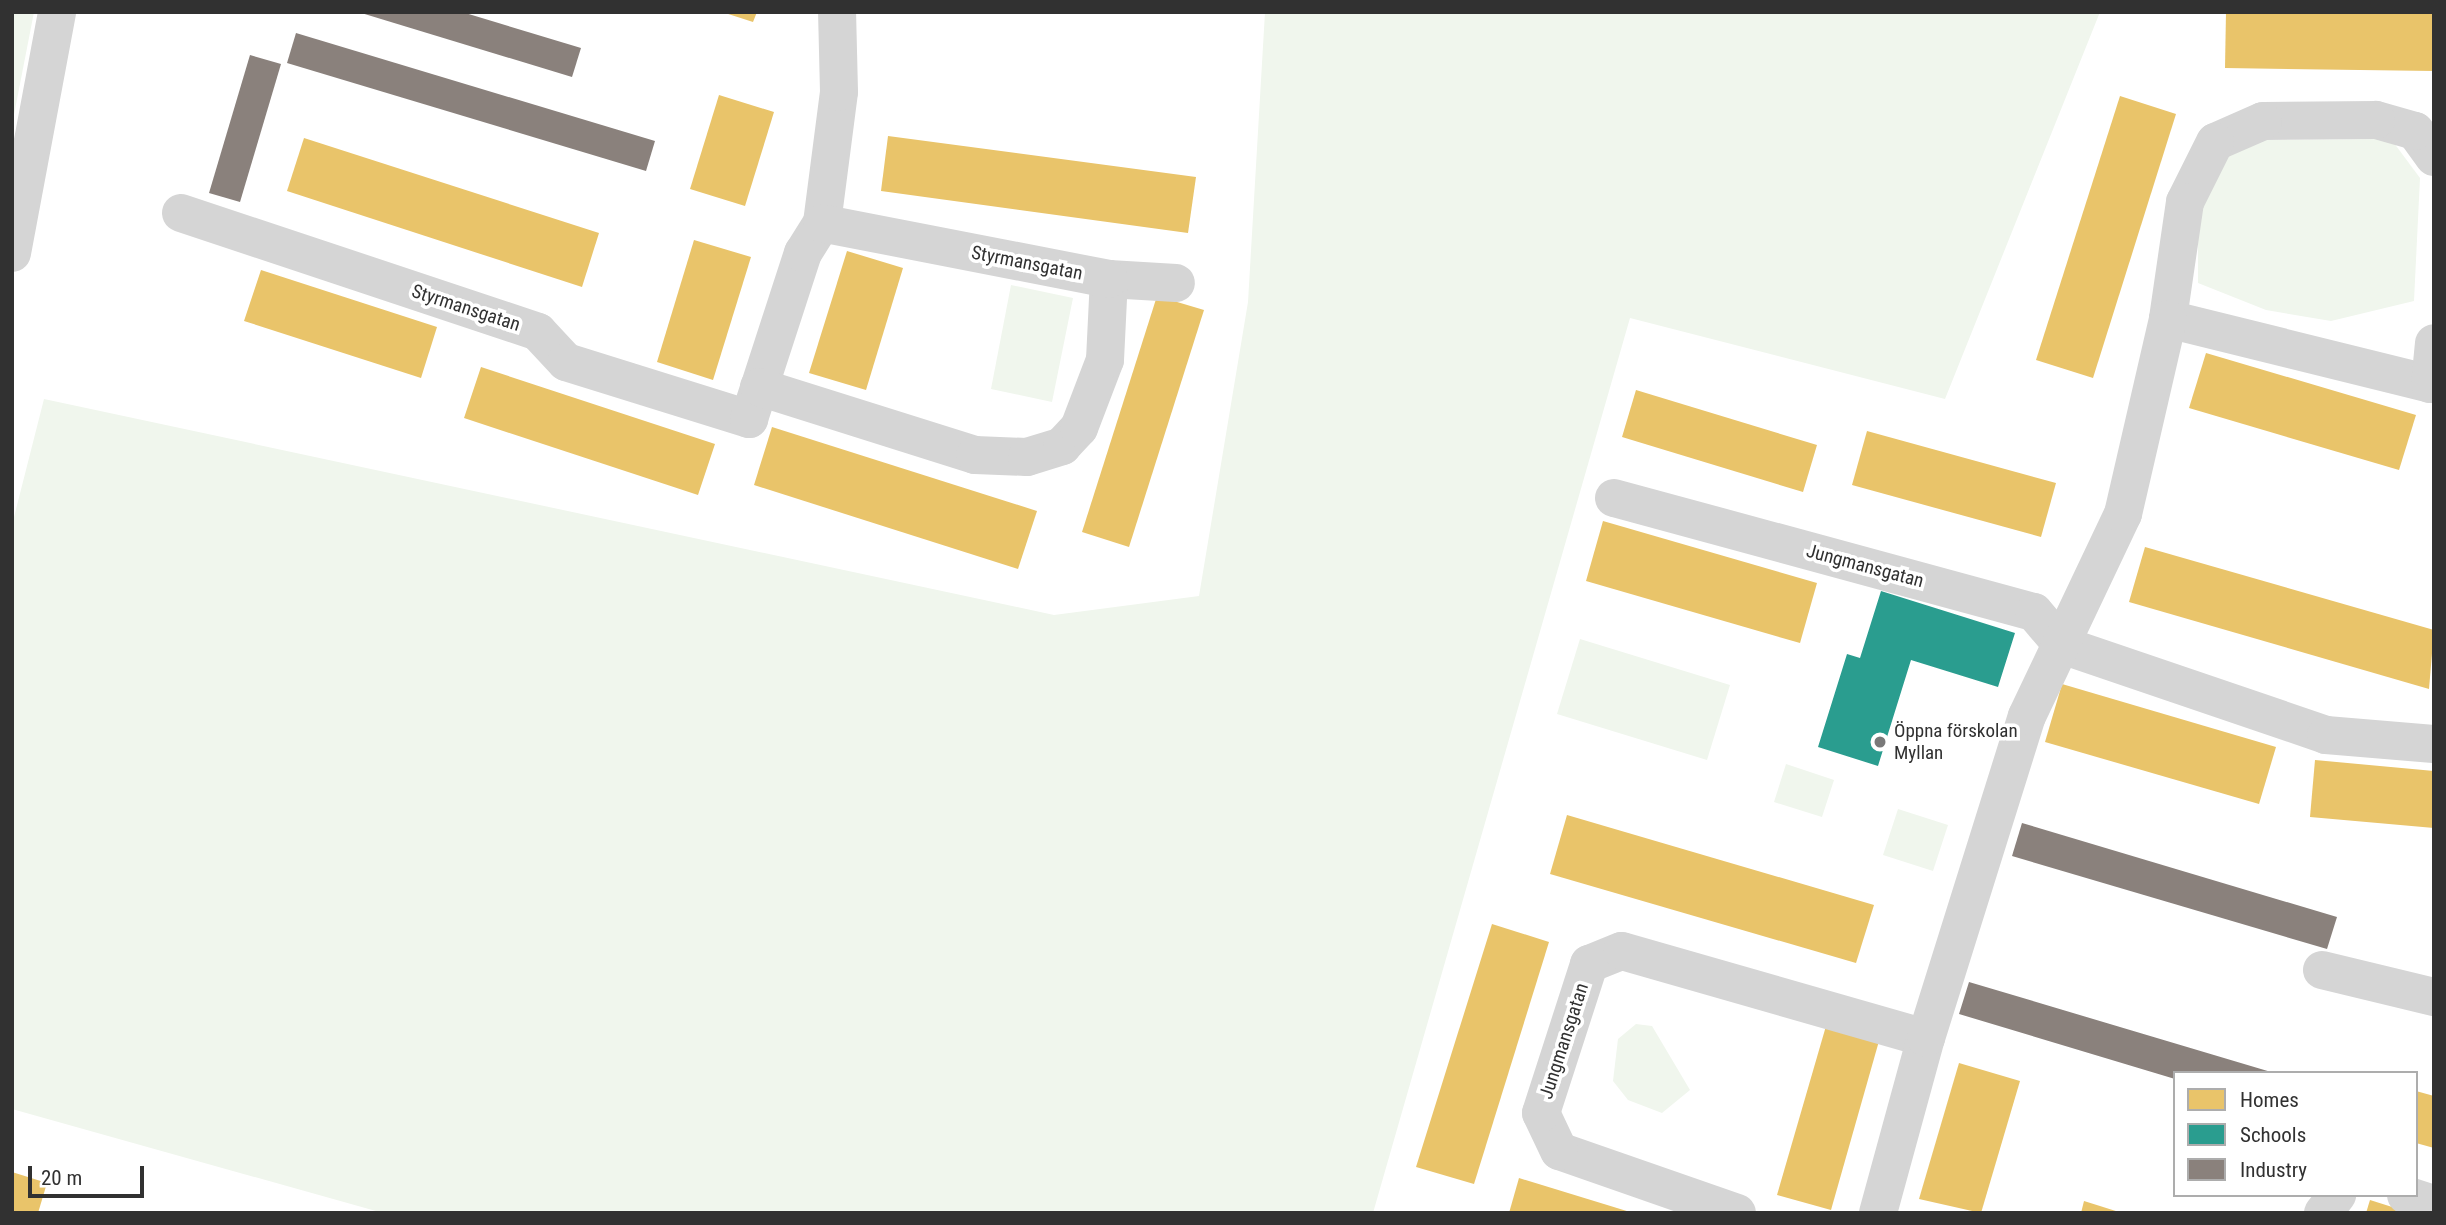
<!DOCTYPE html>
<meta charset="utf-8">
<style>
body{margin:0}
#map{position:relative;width:2446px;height:1225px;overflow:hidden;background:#fff;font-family:"Roboto Condensed",sans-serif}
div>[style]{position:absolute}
.green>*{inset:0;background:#f0f6ed}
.homes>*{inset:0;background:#e9c46a}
.schools>*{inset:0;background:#2a9d8f}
.industry>*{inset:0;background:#8a817c}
.minor>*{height:38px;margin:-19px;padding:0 19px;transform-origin:19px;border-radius:19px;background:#d5d5d5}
.dots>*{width:19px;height:19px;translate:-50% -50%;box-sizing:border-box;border:4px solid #fff;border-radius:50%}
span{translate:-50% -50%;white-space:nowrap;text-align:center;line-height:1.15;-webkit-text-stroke:7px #fff;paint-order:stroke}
.street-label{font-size:19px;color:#313131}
.poi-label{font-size:19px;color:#313131}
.left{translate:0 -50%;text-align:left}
.frame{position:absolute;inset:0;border:14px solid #313131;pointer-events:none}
.legend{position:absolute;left:2173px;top:1071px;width:245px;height:126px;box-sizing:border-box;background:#fff;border:2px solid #adadad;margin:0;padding:9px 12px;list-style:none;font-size:21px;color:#313131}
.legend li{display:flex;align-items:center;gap:14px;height:35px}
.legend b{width:35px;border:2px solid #adadad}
.scale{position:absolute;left:28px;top:1166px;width:116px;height:32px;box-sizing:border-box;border:4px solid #313131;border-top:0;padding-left:9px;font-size:21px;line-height:24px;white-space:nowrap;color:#313131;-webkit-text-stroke:5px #fff;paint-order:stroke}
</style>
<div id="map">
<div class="green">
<div style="clip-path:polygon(12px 12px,34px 12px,12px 125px)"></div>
<div style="clip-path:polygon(1265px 12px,2100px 12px,1945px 399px,1630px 318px,1373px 1213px,383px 1213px,12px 1109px,12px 525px,44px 399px,1054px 615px,1199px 596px,1248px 302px)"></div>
<div style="clip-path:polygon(2391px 139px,2420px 178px,2414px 301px,2331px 321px,2266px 310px,2198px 283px,2198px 218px,2218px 163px,2251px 140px)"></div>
<div style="clip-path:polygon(1011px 285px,1073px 298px,1052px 402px,991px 389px)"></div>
<div style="clip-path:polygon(1580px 639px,1730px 685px,1707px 760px,1557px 714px)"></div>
<div style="clip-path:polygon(1786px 764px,1834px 780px,1822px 817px,1774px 802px)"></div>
<div style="clip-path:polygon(1898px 809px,1948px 825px,1933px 871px,1883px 855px)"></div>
<div style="clip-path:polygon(1636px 1024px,1652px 1026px,1690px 1090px,1662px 1113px,1628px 1100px,1613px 1081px,1618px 1039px)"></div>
</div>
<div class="homes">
<div style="clip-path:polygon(722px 12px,757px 12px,753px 22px)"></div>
<div style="clip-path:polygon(2226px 12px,2434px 12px,2434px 71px,2225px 68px)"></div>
<div style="clip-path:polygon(719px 95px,774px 112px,745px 206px,690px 189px)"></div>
<div style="clip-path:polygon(2120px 96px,2176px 114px,2093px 378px,2036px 360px)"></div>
<div style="clip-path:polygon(888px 136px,1196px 177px,1188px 233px,881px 191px)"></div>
<div style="clip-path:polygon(304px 138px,599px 233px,582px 287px,287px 191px)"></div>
<div style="clip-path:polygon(694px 240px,751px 257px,713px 380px,657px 362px)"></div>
<div style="clip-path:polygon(847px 251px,903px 268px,866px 390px,809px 373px)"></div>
<div style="clip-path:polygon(261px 270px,437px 327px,421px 378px,244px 321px)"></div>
<div style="clip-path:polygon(1157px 296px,1204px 310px,1129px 547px,1082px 532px)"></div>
<div style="clip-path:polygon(2206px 353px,2416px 415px,2399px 470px,2189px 408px)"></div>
<div style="clip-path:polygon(481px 367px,715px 444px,698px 495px,464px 418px)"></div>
<div style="clip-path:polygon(1636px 390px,1817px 445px,1803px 492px,1622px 437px)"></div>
<div style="clip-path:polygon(772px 427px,1037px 511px,1018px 569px,754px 485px)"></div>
<div style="clip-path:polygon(1867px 431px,2056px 483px,2041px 537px,1852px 485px)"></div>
<div style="clip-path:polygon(1603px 521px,1817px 583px,1800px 643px,1586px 581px)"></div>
<div style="clip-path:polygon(2145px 547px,2434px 630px,2429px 689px,2129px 602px)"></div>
<div style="clip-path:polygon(2062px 684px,2276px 747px,2259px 804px,2045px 742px)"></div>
<div style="clip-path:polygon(2315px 760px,2434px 771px,2434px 828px,2310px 817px)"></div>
<div style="clip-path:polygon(1567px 815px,1874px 905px,1856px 963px,1550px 874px)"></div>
<div style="clip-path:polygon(1492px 924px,1549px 942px,1474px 1184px,1416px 1167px)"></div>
<div style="clip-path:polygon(1826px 1026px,1879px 1041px,1831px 1210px,1777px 1195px)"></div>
<div style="clip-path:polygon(1959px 1063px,2020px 1081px,1981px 1213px,1919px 1199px)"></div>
<div style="clip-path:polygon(2416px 1091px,2434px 1096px,2434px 1148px,2416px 1143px)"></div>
<div style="clip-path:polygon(12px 1172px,47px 1183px,38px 1213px,12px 1213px)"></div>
<div style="clip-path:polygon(1519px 1178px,1630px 1212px,1630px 1213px,1509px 1213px)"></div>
<div style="clip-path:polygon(2370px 1200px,2408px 1212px,2408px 1213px,2366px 1213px)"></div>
<div style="clip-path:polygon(2084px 1201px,2119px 1212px,2119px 1213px,2081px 1213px)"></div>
</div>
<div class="schools">
<div style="clip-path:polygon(1881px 591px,2015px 633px,1998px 687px,1911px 660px,1878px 766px,1818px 747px,1847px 654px,1860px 658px)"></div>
</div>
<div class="industry">
<div style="clip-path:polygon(358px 12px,462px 12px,581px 48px,572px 77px)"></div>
<div style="clip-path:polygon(296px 33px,655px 141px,646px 171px,287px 63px)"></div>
<div style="clip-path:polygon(250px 55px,281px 64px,240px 202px,209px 193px)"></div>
<div style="clip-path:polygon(2022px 823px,2337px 917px,2327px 949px,2012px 856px)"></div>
<div style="clip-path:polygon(1969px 982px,2271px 1072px,2271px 1073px,2175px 1073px,2175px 1079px,1959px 1014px)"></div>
</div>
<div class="minor">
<div style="left:2434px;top:157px;width:32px;rotate:-126deg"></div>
<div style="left:2415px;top:131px;width:41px;rotate:-164.2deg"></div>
<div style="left:2376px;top:120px;width:113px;rotate:179.5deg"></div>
<div style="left:2263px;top:121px;width:52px;rotate:156.4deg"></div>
<div style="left:2215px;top:142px;width:67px;rotate:116.6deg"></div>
<div style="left:2185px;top:202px;width:118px;rotate:98.3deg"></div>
<div style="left:2168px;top:319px;width:270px;rotate:13.9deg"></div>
<div style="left:2430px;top:384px;width:41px;rotate:-84.4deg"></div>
<div style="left:181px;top:213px;width:376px;rotate:18.4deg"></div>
<div style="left:538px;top:332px;width:41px;rotate:47deg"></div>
<div style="left:566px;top:362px;width:192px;rotate:17.3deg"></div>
<div style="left:749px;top:419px;width:175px;rotate:-72deg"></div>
<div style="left:803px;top:253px;width:36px;rotate:-58deg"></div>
<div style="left:822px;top:223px;width:132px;rotate:-82.6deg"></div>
<div style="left:839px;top:92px;width:80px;rotate:-91.4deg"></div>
<div style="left:12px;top:253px;width:245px;rotate:-79.4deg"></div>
<div style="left:1109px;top:279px;width:67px;rotate:3.4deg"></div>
<div style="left:759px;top:387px;width:226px;rotate:17.5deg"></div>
<div style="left:975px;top:455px;width:52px;rotate:2.2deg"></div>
<div style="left:1027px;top:457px;width:37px;rotate:-17deg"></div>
<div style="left:1062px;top:446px;width:25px;rotate:-47deg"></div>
<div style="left:1079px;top:428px;width:73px;rotate:-69.1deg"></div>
<div style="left:1105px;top:360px;width:81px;rotate:-87.2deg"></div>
<div style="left:1109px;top:279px;width:292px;rotate:-169deg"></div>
<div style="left:1614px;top:498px;width:435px;rotate:15.2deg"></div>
<div style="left:2034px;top:612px;width:43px;rotate:49.7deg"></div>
<div style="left:2062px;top:645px;width:279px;rotate:18.8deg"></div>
<div style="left:2326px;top:735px;width:108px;rotate:4.8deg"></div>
<div style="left:2322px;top:970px;width:115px;rotate:13.6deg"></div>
<div style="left:2406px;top:1195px;width:29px;rotate:18deg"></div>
<div style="left:1737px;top:1213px;width:188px;rotate:-160.8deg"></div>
<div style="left:1559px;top:1151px;width:42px;rotate:-115.3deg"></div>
<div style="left:1541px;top:1113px;width:157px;rotate:-72.1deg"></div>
<div style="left:1589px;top:964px;width:35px;rotate:-22deg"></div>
<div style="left:1622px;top:951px;width:316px;rotate:16deg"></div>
<div style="left:1878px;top:1213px;width:181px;rotate:-74.7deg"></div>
<div style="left:1926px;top:1038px;width:337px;rotate:-72.6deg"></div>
<div style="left:2027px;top:716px;width:224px;rotate:-64.6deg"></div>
<div style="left:2123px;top:514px;width:200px;rotate:-77deg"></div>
<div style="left:2323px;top:1213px;width:23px;rotate:-52deg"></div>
</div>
<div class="dots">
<div style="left:1880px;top:742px;background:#797979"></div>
</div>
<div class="street-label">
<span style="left:1027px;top:263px;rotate:11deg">Styrmansgatan</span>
<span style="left:466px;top:308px;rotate:18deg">Styrmansgatan</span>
<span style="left:1865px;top:566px;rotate:15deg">Jungmansgatan</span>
<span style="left:1564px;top:1041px;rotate:-72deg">Jungmansgatan</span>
</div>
<div class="poi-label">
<span class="left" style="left:1894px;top:742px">Öppna förskolan<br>Myllan</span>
</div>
<div class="frame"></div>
<ul class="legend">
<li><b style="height:19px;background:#e9c46a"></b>Homes</li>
<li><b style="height:19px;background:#2a9d8f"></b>Schools</li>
<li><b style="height:19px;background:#8a817c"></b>Industry</li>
</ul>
<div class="scale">20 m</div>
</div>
